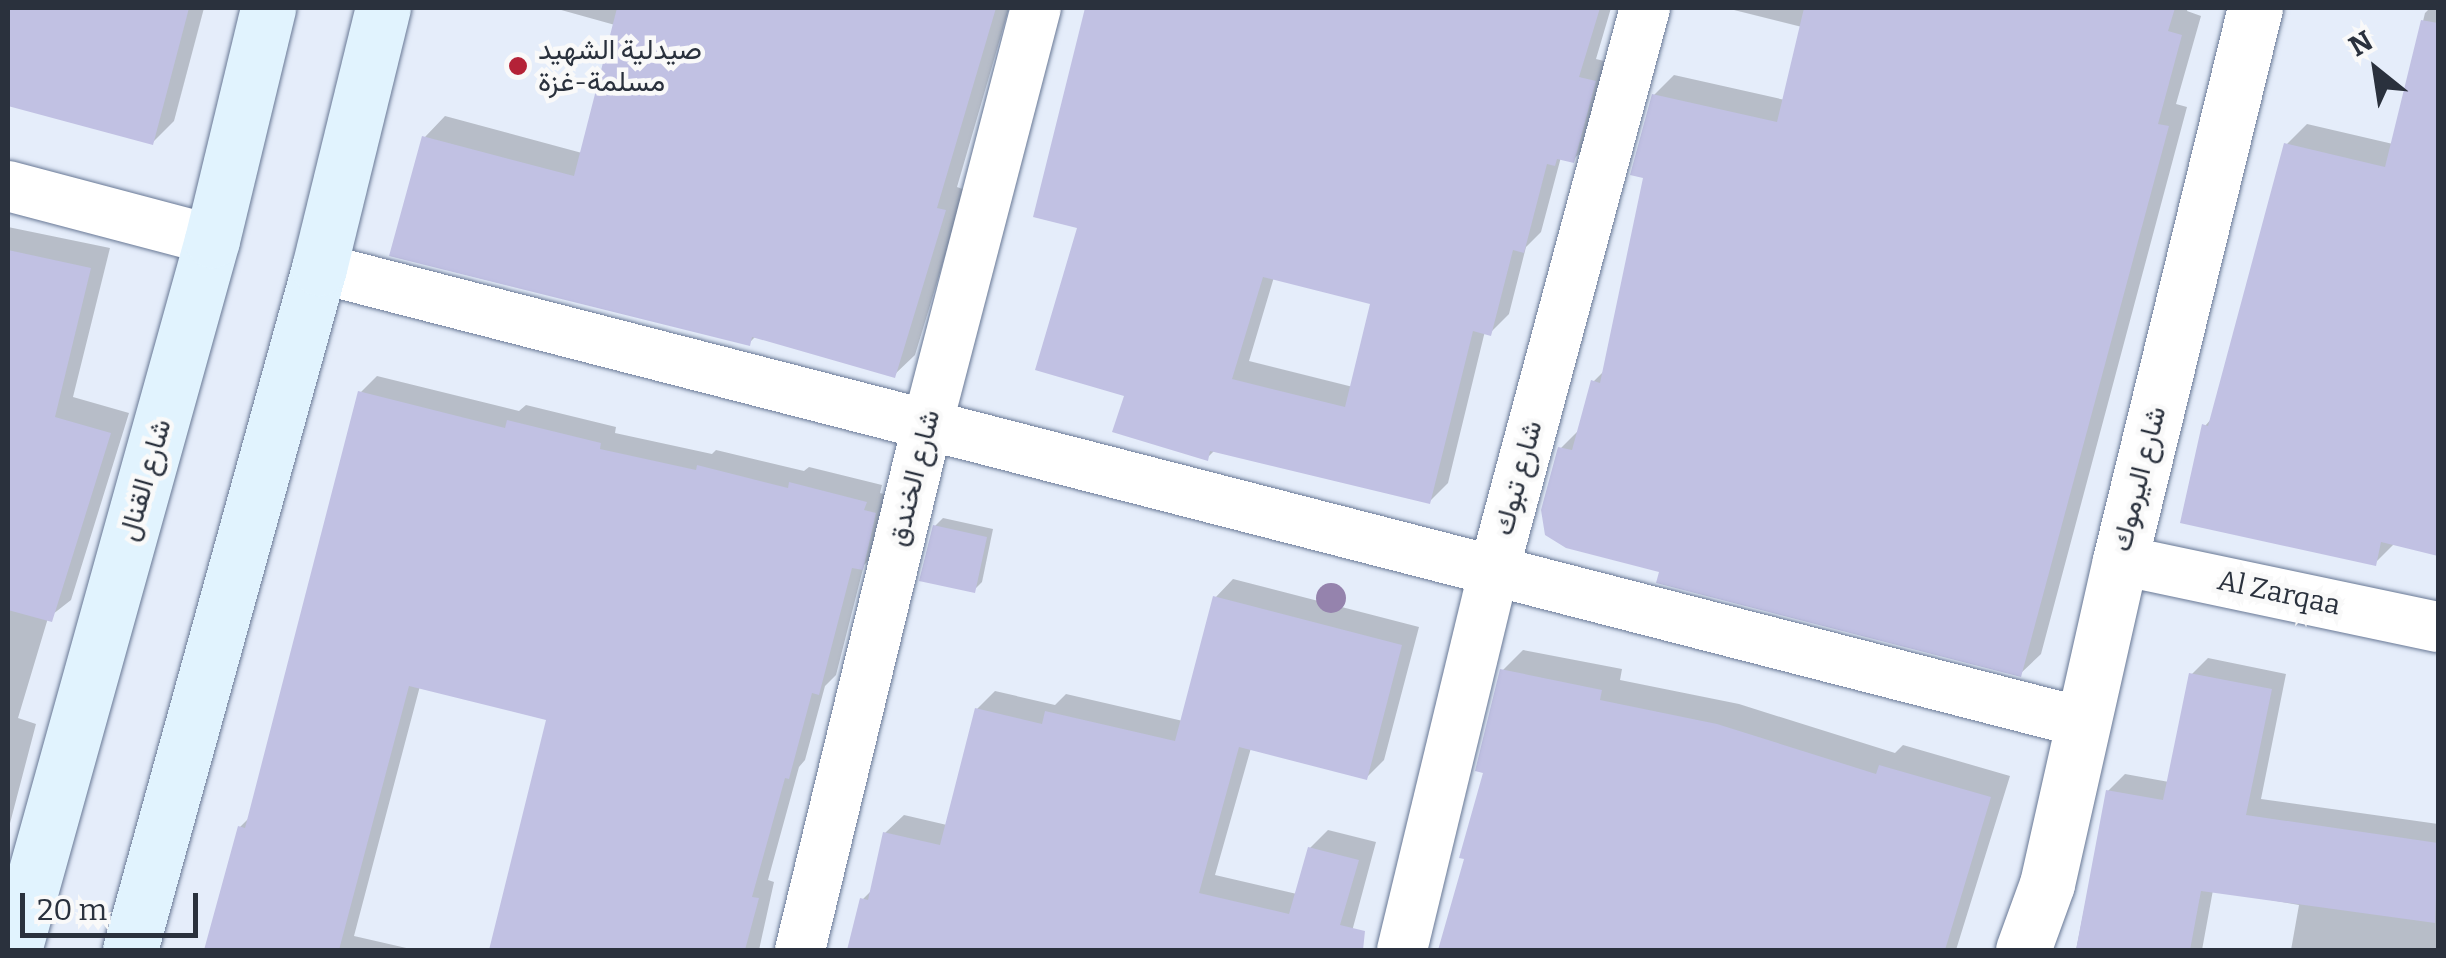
<!DOCTYPE html>
<meta charset="utf-8">
<style>
body{margin:0}
#map{position:relative;width:2446px;height:958px;overflow:hidden;background:#e5edfa;font-family:Bitter,Vazirmatn,serif}
div>[style]{position:absolute}
.shadow>*{inset:0;background:#0003}
.building>*{inset:0;background:#c1c1e3}
.roads{filter:drop-shadow(0 0 2px #687895) drop-shadow(0 0 2px #687895)}
.minor>*{height:50px;margin:-25px;padding:0 25px;transform-origin:25px;border-radius:25px;background:#fff}
.tertiary>*{height:55px;margin:-27.5px;padding:0 27.5px;transform-origin:27.5px;border-radius:27.5px;background:#fff}
.secondary>*{height:55px;margin:-27.5px;padding:0 27.5px;transform-origin:27.5px;border-radius:27.5px;background:#e1f3fe}
.trees>*{width:30px;height:30px;margin:-15px;border-radius:50%;background:#9583ad}
.dots>*{width:28px;height:28px;translate:-50% -50%;box-sizing:border-box;border:5px solid #f9f9f9;border-radius:50%}
span{translate:-50% -50%;white-space:nowrap;text-align:center;line-height:1.15;-webkit-text-stroke:9px #f9f9f9;paint-order:stroke}
.poi-label{font-size:28px;color:#2a313d}
.left{translate:0 -50%;text-align:left}
.street-label{font-size:28px;color:#2a313d}
.frame{position:absolute;inset:0;border:10px solid #2a313d;pointer-events:none}
.north{position:absolute;left:2326px;top:20px;width:100px;height:100px;-webkit-text-stroke:8px #f9f9f9;paint-order:stroke;rotate:330deg;font-size:28px;font-weight:700;line-height:40px;text-align:center;color:#2a313d}
.north::after{content:'';display:block;margin:auto;width:35px;height:45px;background:#2a313d;clip-path:polygon(50% 0,100% 100%,50% 72%,0 100%)}
.scale{position:absolute;left:20px;top:893px;width:178px;height:45px;box-sizing:border-box;border:5px solid #2a313d;border-top:0;padding-left:12px;font-size:30px;line-height:35px;white-space:nowrap;color:#2a313d;-webkit-text-stroke:8px #f9f9f9;paint-order:stroke}
</style>
<div id="map">
<div class="shadow">
<div style="clip-path:polygon(8px 8px,204px 8px,174px 121px,152px 143px,8px 104px)"></div>
<div style="clip-path:polygon(554px 8px,1009px 8px,957px 187px,965px 190px,915px 355px,894px 375px,756px 336px,749px 343px,425px 137px,445px 116px,582px 153px,615px 25px)"></div>
<div style="clip-path:polygon(evenodd,1088px 8px,1611px 8px,1596px 59px,1612px 63px,1591px 141px,1573px 160px,1561px 157px,1541px 232px,1526px 247px,1509px 314px,1490px 333px,1485px 331px,1448px 483px,1430px 501px,1215px 450px,1207px 458px,1127px 395px,1081px 226px,1036px 215px,1088px 8px,1274px 277px,1373px 302px,1353px 387px,1249px 361px,1274px 277px)"></div>
<div style="clip-path:polygon(1726px 8px,2188px 8px,2187px 11px,2201px 16px,2176px 104px,2187px 107px,2041px 654px,2020px 674px,1662px 570px,1561px 448px,1581px 428px,1593px 382px,1606px 369px,1646px 176px,1654px 95px,1674px 75px,1785px 100px,1802px 27px)"></div>
<div style="clip-path:polygon(2430px 8px,2438px 8px,2438px 553px,2395px 543px,2375px 563px,2205px 426px,2213px 417px,2287px 144px,2307px 124px,2393px 144px,2425px 13px)"></div>
<div style="clip-path:polygon(8px 227px,110px 248px,73px 397px,129px 413px,71px 600px,48px 618px,18px 718px,36px 724px,8px 831px)"></div>
<div style="clip-path:polygon(377px 376px,519px 411px,526px 405px,616px 427px,615px 433px,712px 454px,716px 450px,804px 471px,809px 467px,882px 485px,880px 493px,892px 496px,879px 550px,864px 565px,836px 675px,825px 686px,805px 760px,799px 767px,768px 880px,774px 882px,759px 950px,490px 950px,549px 718px,420px 686px,354px 936px,415px 950px,206px 950px,240px 827px,250px 817px,360px 393px)"></div>
<div style="clip-path:polygon(943px 518px,993px 529px,982px 582px,974px 590px,935px 526px)"></div>
<div style="clip-path:polygon(1233px 579px,1419px 627px,1384px 760px,1366px 778px,1251px 748px,1215px 875px,1297px 894px,1310px 848px,1328px 830px,1376px 842px,1347px 950px,849px 950px,863px 899px,873px 889px,885px 833px,904px 815px,947px 825px,977px 709px,995px 691px,1055px 705px,1066px 694px,1183px 721px,1215px 598px)"></div>
<div style="clip-path:polygon(1523px 650px,1622px 669px,1620px 680px,1739px 704px,1895px 753px,1903px 745px,2010px 776px,1956px 950px,1444px 950px,1486px 771px,1502px 671px)"></div>
<div style="clip-path:polygon(2208px 658px,2286px 674px,2261px 799px,2438px 824px,2438px 950px,2291px 950px,2299px 905px,2213px 890px,2202px 950px,2076px 950px,2108px 791px,2125px 774px,2169px 782px,2191px 675px)"></div>
</div>
<div class="building">
<div style="clip-path:polygon(8px 8px,189px 8px,153px 145px,8px 106px)"></div>
<div style="clip-path:polygon(617px 8px,996px 8px,937px 208px,946px 210px,895px 378px,752px 337px,750px 346px,389px 256px,422px 136px,574px 176px)"></div>
<div style="clip-path:polygon(evenodd,1085px 8px,1600px 8px,1579px 77px,1596px 81px,1574px 163px,1557px 159px,1555px 166px,1547px 164px,1524px 253px,1513px 250px,1491px 336px,1473px 331px,1430px 504px,1210px 451px,1208px 461px,1112px 432px,1124px 396px,1035px 370px,1077px 228px,1033px 217px,1085px 8px,1263px 277px,1370px 304px,1345px 407px,1232px 379px,1263px 277px)"></div>
<div style="clip-path:polygon(1804px 8px,2175px 8px,2168px 31px,2182px 35px,2158px 124px,2169px 126px,2021px 677px,1656px 583px,1659px 572px,1566px 548px,1545px 535px,1541px 510px,1558px 447px,1572px 450px,1591px 380px,1600px 383px,1643px 178px,1630px 175px,1652px 94px,1777px 122px)"></div>
<div style="clip-path:polygon(2421px 20px,2438px 23px,2438px 556px,2381px 542px,2376px 566px,2180px 523px,2202px 424px,2208px 426px,2284px 143px,2385px 167px)"></div>
<div style="clip-path:polygon(8px 250px,91px 268px,55px 417px,111px 433px,52px 622px,8px 610px)"></div>
<div style="clip-path:polygon(358px 391px,505px 428px,507px 420px,601px 443px,600px 449px,696px 470px,697px 465px,788px 488px,789px 482px,867px 502px,864px 510px,876px 513px,863px 570px,852px 568px,819px 695px,812px 693px,789px 779px,785px 778px,752px 897px,759px 898px,745px 950px,489px 950px,546px 720px,409px 686px,339px 950px,204px 950px,238px 826px,245px 828px)"></div>
<div style="clip-path:polygon(933px 525px,987px 537px,975px 593px,919px 581px)"></div>
<div style="clip-path:polygon(1213px 596px,1402px 645px,1367px 780px,1239px 747px,1199px 893px,1289px 914px,1308px 847px,1359px 860px,1340px 925px,1365px 931px,1363px 950px,847px 950px,860px 898px,868px 900px,883px 832px,940px 845px,975px 708px,1042px 724px,1045px 711px,1175px 741px)"></div>
<div style="clip-path:polygon(1500px 669px,1602px 690px,1600px 700px,1717px 724px,1876px 774px,1879px 765px,1991px 797px,1945px 950px,1438px 950px,1464px 859px,1459px 858px,1483px 773px,1475px 771px)"></div>
<div style="clip-path:polygon(2189px 673px,2272px 689px,2246px 815px,2438px 843px,2435px 923px,2201px 891px,2190px 950px,2076px 950px,2106px 790px,2163px 800px)"></div>
</div>
<div class="roads">
<div class="minor">
<div style="left:8px;top:186px;width:211px;rotate:14.8deg"></div>
<div style="left:319px;top:268px;width:1824px;rotate:14.45deg"></div>
<div style="left:2120px;top:560px;width:325px;rotate:11.9deg"></div>
<div style="left:800px;top:950px;width:543px;rotate:-76.37deg"></div>
<div style="left:928px;top:422px;width:428px;rotate:-75.4deg"></div>
<div style="left:1402px;top:950px;width:391px;rotate:-76.4deg"></div>
<div style="left:1494px;top:570px;width:582px;rotate:-74.96deg"></div>
</div>
<div class="tertiary">
<div style="left:2023px;top:950px;width:70px;rotate:-70deg"></div>
<div style="left:2047px;top:884px;width:332px;rotate:-77.3deg"></div>
<div style="left:2120px;top:560px;width:568px;rotate:-76.26deg"></div>
</div>
<div class="secondary">
<div style="left:14px;top:950px;width:737px;rotate:-74.42deg"></div>
<div style="left:212px;top:240px;width:239px;rotate:-76.4deg"></div>
<div style="left:130px;top:950px;width:708px;rotate:-74.51deg"></div>
<div style="left:319px;top:268px;width:268px;rotate:-76.2deg"></div>
</div>
</div>
<div class="trees">
<div style="left:1331px;top:598px"></div>
</div>
<div class="dots">
<div style="left:518px;top:66px;background:#b42237"></div>
</div>
<div class="poi-label">
<span class="left" style="left:538px;top:66px">صيدلية الشهيد<br>مسلمة-غزة</span>
</div>
<div class="street-label">
<span style="left:914px;top:478px;rotate:-76deg">شارع الخندق</span>
<span style="left:1518px;top:478px;rotate:-75deg">شارع تبوك</span>
<span style="left:2139px;top:479px;rotate:-76deg">شارع اليرموك</span>
<span style="left:145px;top:480px;rotate:-74deg">شارع القنال</span>
<span style="left:2279px;top:593px;rotate:12deg">Al Zarqaa</span>
</div>
<div class="frame"></div>
<div class="north">N</div>
<div class="scale">20 m</div>
</div>
